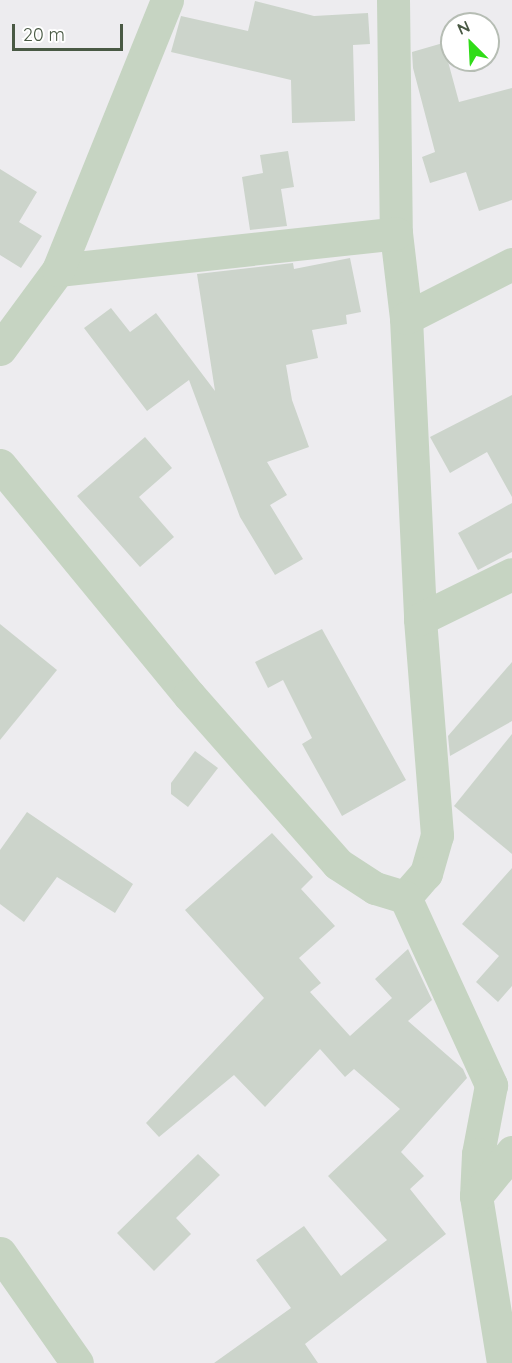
<!DOCTYPE html>
<style>
body{margin:0}
#map{position:relative;width:512px;height:1363px;overflow:hidden;background:#edecef;font-family:Quicksand,sans-serif}
div>[style]{position:absolute}
.building>*{inset:0;background:#ccd4cb}
.minor>*{height:33px;margin:-16.5px;padding:0 16.5px;transform-origin:16.5px;border-radius:16.5px;background:#c6d4c2}
span{translate:-50% -50%;white-space:nowrap;text-align:center;line-height:1.15;-webkit-text-stroke:6px #fff;paint-order:stroke}
.north{position:absolute;left:440px;top:12px;width:60px;height:60px;box-sizing:border-box;background:#fff;border:2px solid #b6bdb4;border-radius:50%;rotate:336deg;font-size:16px;font-weight:700;line-height:24px;text-align:center;color:#495944}
.north::after{content:'';display:block;margin:auto;width:21px;height:27px;background:#30dc18;clip-path:polygon(50% 0,100% 100%,50% 72%,0 100%)}
.scale{position:absolute;left:12px;top:24px;width:111px;height:27px;box-sizing:border-box;border:3px solid #495944;border-top:0;padding-left:8px;font-size:18px;line-height:21px;white-space:nowrap;color:#495944;-webkit-text-stroke:4px #fff;paint-order:stroke}
</style>
<div id="map">
<div class="building">
<div style="clip-path:polygon(255px 1px,314px 16px,368px 13px,370px 44px,353px 45px,355px 121px,292px 123px,291px 80px,171px 52px,181px 16px,248px 31px)"></div>
<div style="clip-path:polygon(443px 43px,459px 102px,512px 88px,512px 200px,479px 211px,466px 172px,430px 183px,422px 157px,435px 152px,413px 68px,412px 52px)"></div>
<div style="clip-path:polygon(288px 151px,294px 187px,281px 189px,287px 226px,250px 230px,242px 177px,263px 173px,260px 155px)"></div>
<div style="clip-path:polygon(0 169px,37px 192px,19px 222px,42px 236px,21px 268px,0 255px)"></div>
<div style="clip-path:polygon(350px 258px,361px 312px,346px 315px,347px 324px,312px 330px,318px 358px,286px 365px,292px 400px,309px 447px,267px 462px,287px 495px,270px 505px,303px 559px,275px 575px,240px 517px,189px 380px,147px 411px,84px 328px,111px 308px,130px 332px,156px 313px,215px 391px,197px 274px,293px 263px,294px 269px)"></div>
<div style="clip-path:polygon(512px 395px,512px 497px,487px 452px,450px 473px,430px 437px)"></div>
<div style="clip-path:polygon(145px 437px,172px 468px,139px 497px,174px 537px,140px 567px,77px 496px)"></div>
<div style="clip-path:polygon(512px 503px,512px 552px,478px 570px,458px 533px)"></div>
<div style="clip-path:polygon(0 624px,57px 670px,0 740px)"></div>
<div style="clip-path:polygon(322px 629px,406px 780px,342px 816px,302px 744px,312px 738px,283px 680px,268px 688px,255px 662px)"></div>
<div style="clip-path:polygon(512px 662px,512px 721px,450px 756px,448px 736px)"></div>
<div style="clip-path:polygon(512px 734px,512px 854px,454px 806px)"></div>
<div style="clip-path:polygon(195px 751px,218px 768px,188px 807px,171px 794px,171px 783px)"></div>
<div style="clip-path:polygon(27px 812px,133px 884px,115px 913px,57px 877px,24px 922px,0 904px,0 850px)"></div>
<div style="clip-path:polygon(272px 833px,313px 877px,301px 889px,335px 926px,299px 958px,321px 983px,310px 992px,350px 1036px,392px 998px,375px 979px,408px 949px,432px 1000px,408px 1021px,463px 1069px,467px 1078px,401px 1152px,424px 1176px,410px 1189px,446px 1234px,305px 1344px,318px 1363px,214px 1363px,291px 1308px,256px 1260px,304px 1226px,341px 1276px,387px 1240px,328px 1176px,400px 1109px,354px 1069px,345px 1077px,320px 1049px,265px 1107px,234px 1075px,159px 1137px,146px 1123px,264px 998px,185px 910px)"></div>
<div style="clip-path:polygon(512px 868px,512px 986px,498px 1002px,476px 982px,499px 956px,462px 924px)"></div>
<div style="clip-path:polygon(198px 1154px,220px 1175px,176px 1218px,191px 1234px,154px 1271px,117px 1233px)"></div>
</div>
<div class="minor">
<div style="left:393px;top:0;width:233px;rotate:89.3deg"></div>
<div style="left:396px;top:233px;width:86px;rotate:83.3deg"></div>
<div style="left:406px;top:318px;width:301px;rotate:87.3deg"></div>
<div style="left:420px;top:619px;width:217px;rotate:85.5deg"></div>
<div style="left:437px;top:835px;width:40px;rotate:106deg"></div>
<div style="left:426px;top:873px;width:32px;rotate:131deg"></div>
<div style="left:405px;top:897px;width:207px;rotate:65.4deg"></div>
<div style="left:491px;top:1085px;width:70px;rotate:100.7deg"></div>
<div style="left:478px;top:1154px;width:42px;rotate:92.7deg"></div>
<div style="left:476px;top:1196px;width:169px;rotate:80.8deg"></div>
<div style="left:58px;top:270px;width:340px;rotate:-6.2deg"></div>
<div style="left:406px;top:318px;width:119px;rotate:-27deg"></div>
<div style="left:0;top:349px;width:98px;rotate:-53.7deg"></div>
<div style="left:58px;top:270px;width:291px;rotate:-68deg"></div>
<div style="left:0;top:465px;width:298px;rotate:50.6deg"></div>
<div style="left:189px;top:695px;width:225px;rotate:48.6deg"></div>
<div style="left:338px;top:864px;width:44px;rotate:33deg"></div>
<div style="left:375px;top:888px;width:31px;rotate:17deg"></div>
<div style="left:420px;top:619px;width:102px;rotate:-26.1deg"></div>
<div style="left:476px;top:1196px;width:57px;rotate:-50.7deg"></div>
<div style="left:0;top:1253px;width:134px;rotate:55deg"></div>
</div>
<div class="north">N</div>
<div class="scale">20 m</div>
</div>
